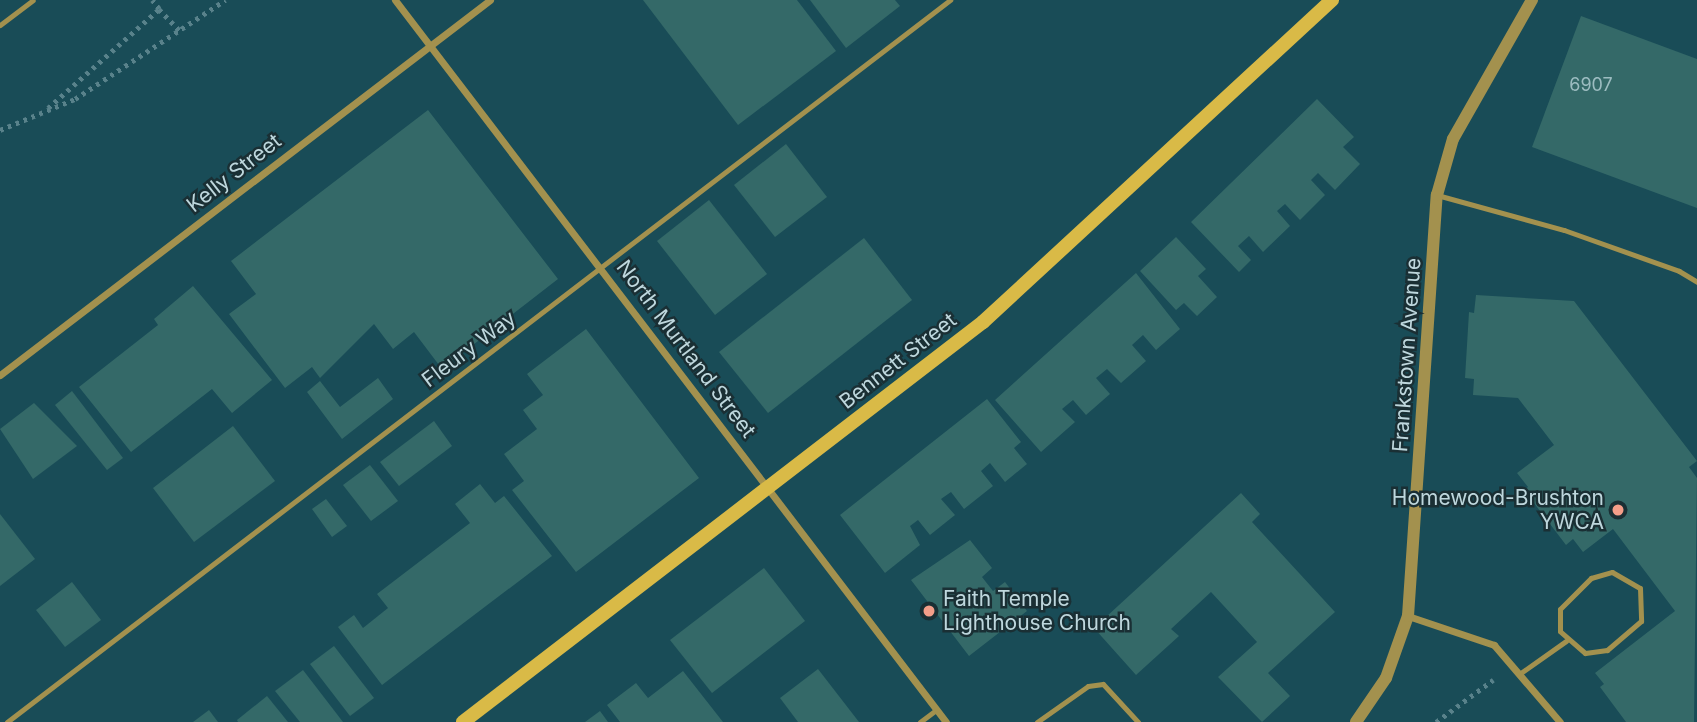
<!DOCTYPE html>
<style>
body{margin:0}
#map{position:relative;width:1697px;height:722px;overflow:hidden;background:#194c57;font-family:Inter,sans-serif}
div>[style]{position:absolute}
.building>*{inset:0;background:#346968}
.path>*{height:4.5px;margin-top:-2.25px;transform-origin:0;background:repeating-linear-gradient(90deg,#59828b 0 3.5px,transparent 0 8.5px)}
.service>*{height:5px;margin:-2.5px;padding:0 2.5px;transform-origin:2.5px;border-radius:2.5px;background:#a3914e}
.minor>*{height:7px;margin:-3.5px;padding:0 3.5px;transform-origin:3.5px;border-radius:3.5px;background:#a3914e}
.tertiary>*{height:12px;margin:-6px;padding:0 6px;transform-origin:6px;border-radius:6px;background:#a3914e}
.secondary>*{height:14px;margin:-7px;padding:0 7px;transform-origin:7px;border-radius:7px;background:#d9ba47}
.dots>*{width:19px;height:19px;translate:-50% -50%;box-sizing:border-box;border:4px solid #1a2f34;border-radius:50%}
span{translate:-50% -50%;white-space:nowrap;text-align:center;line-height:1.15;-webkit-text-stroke:5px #1a2f34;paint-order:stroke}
.number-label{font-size:18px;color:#9cbcc0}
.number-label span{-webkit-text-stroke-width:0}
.street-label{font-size:21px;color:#bed7dd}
.poi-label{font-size:21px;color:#bed7dd}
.right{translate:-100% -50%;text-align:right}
.left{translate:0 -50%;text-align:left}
</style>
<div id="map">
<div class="building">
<div style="clip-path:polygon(643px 0,797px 0,836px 51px,738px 125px)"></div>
<div style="clip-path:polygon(810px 0,895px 0,900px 6px,846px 48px)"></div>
<div style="clip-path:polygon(1581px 16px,1697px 59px,1697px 208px,1532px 147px)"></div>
<div style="clip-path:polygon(1317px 99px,1354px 137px,1343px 147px,1360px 164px,1335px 190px,1318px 173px,1311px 180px,1325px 195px,1300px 220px,1285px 204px,1277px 211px,1290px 226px,1263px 252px,1249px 236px,1238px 246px,1251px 260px,1239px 272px,1191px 222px)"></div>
<div style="clip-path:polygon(428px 110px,558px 279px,442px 369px,414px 332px,393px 349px,374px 324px,320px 378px,312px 367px,285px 388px,229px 314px,256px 294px,231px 261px)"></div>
<div style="clip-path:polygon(786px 144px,827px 197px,775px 237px,734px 185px)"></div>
<div style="clip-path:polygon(709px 200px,767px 274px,715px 315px,657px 241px)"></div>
<div style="clip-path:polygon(1176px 237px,1206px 269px,1198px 276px,1217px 297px,1197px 316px,1184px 303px,1176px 310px,1140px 271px)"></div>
<div style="clip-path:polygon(864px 238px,912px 300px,768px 413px,719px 352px)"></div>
<div style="clip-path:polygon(1136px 273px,1180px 329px,1156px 350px,1143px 335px,1132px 345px,1146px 361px,1121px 383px,1107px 369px,1096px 378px,1110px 394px,1086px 415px,1073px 400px,1062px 409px,1075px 422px,1041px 452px,995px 400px)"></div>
<div style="clip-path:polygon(193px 286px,272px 380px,232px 413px,212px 389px,131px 452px,79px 387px,158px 325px,154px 319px)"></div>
<div style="clip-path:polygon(1476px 295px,1574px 301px,1697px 461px,1689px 467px,1697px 478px,1694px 722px,1626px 722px,1600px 687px,1604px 684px,1595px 673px,1675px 611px,1613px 529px,1583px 552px,1573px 539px,1566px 545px,1524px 490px,1528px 487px,1517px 473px,1554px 445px,1518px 398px,1473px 395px,1474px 379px,1465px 378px,1469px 312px,1474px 313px)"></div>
<div style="clip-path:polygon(586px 329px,699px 478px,576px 572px,512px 490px,524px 481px,504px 454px,537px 429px,523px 410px,543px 395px,527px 374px)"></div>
<div style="clip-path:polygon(378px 378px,393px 399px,342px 439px,307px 392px,320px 381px,340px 407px)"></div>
<div style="clip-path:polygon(72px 391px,123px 458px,107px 470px,55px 405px)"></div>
<div style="clip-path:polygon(987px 399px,1021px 442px,1014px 448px,1027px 464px,1005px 482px,990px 463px,981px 471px,993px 486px,964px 509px,951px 492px,941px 499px,955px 515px,930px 535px,918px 520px,910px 526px,920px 545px,885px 573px,840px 515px)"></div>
<div style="clip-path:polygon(34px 403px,77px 446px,33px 479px,0 429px)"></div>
<div style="clip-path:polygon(434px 421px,452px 446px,399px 486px,380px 462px)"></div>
<div style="clip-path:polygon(233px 426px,275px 481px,194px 542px,153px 488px)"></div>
<div style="clip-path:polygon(370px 465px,398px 501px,371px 521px,343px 485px)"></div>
<div style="clip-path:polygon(480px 484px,495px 503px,504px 496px,552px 556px,382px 685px,338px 627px,354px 615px,363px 628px,388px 608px,377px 594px,470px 523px,455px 504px)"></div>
<div style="clip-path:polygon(1241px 493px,1260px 514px,1252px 522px,1335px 612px,1268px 673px,1290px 696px,1262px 722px,1218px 677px,1257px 642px,1211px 592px,1171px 629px,1179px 636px,1136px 675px,1094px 628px)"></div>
<div style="clip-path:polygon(326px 499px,347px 526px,332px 537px,312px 509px)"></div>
<div style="clip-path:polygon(0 514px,35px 559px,0 586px)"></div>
<div style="clip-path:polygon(970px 540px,992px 568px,982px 577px,993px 591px,1005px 582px,1027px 611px,969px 656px,911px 580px)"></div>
<div style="clip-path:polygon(764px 568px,805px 621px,712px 693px,670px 640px)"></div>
<div style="clip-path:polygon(72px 582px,101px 620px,65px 647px,36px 610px)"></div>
<div style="clip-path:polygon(334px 646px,374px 698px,350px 716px,310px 664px)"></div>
<div style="clip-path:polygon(818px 669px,859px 722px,798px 722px,780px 698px)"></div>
<div style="clip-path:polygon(303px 670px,343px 722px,300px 722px,275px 691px)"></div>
<div style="clip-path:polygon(683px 671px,723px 722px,620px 722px,607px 705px,636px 683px,648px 698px)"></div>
<div style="clip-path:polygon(267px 696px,288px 722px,238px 722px,237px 720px)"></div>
<div style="clip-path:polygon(209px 710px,218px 722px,193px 722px)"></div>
<div style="clip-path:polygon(600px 711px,608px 722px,585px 722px)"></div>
</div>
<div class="path">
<div style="left:159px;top:9px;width:33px;rotate:46deg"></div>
<div style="left:48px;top:108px;width:149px;rotate:-41.7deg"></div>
<div style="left:159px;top:9px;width:11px;rotate:-128deg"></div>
<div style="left:0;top:130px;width:81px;rotate:-22.5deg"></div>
<div style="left:75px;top:99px;width:180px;rotate:-33.4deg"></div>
<div style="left:1436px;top:722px;width:71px;rotate:-36.4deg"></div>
</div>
<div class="service">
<div style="left:0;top:25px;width:41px;rotate:-37.1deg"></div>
<div style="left:1437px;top:195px;width:132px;rotate:15.4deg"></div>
<div style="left:1564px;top:230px;width:122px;rotate:19.6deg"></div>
<div style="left:1679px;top:271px;width:21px;rotate:31deg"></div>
<div style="left:1612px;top:572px;width:32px;rotate:30deg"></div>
<div style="left:1640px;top:588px;width:33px;rotate:88deg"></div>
<div style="left:1641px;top:621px;width:45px;rotate:139.5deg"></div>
<div style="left:1607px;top:650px;width:22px;rotate:172deg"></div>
<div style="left:1585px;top:653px;width:33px;rotate:-139deg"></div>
<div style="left:1560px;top:631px;width:22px;rotate:-90deg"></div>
<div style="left:1560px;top:609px;width:44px;rotate:-45deg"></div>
<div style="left:1591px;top:578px;width:22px;rotate:-16deg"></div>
<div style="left:1522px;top:672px;width:54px;rotate:-35.2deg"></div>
<div style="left:7px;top:722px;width:1188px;rotate:-37.44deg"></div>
<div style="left:920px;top:722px;width:20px;rotate:-37deg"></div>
<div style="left:1037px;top:722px;width:62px;rotate:-35.2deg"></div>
<div style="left:1088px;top:686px;width:15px;rotate:-8deg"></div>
<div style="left:1103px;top:684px;width:52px;rotate:47.4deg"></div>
</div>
<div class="minor">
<div style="left:395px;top:0;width:908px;rotate:52.65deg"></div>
<div style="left:0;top:375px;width:617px;rotate:-37.43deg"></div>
<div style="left:1408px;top:616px;width:91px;rotate:18.6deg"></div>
<div style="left:1494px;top:645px;width:101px;rotate:49.4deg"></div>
</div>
<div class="tertiary">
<div style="left:1356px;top:722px;width:53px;rotate:-55.7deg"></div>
<div style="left:1386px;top:678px;width:66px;rotate:-70.5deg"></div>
<div style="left:1408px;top:616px;width:422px;rotate:-86.1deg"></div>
<div style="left:1437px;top:195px;width:58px;rotate:-74.1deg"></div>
<div style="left:1453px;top:139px;width:160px;rotate:-60.4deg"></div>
</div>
<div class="secondary">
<div style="left:463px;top:722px;width:656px;rotate:-37.57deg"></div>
<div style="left:983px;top:322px;width:475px;rotate:-42.7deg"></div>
</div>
<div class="dots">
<div style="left:1618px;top:510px;background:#f49e89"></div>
<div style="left:929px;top:611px;background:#f49e89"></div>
</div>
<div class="number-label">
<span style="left:1591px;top:85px">6907</span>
</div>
<div class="street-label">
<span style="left:234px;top:173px;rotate:-38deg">Kelly Street</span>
<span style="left:469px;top:349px;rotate:-37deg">Fleury Way</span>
<span style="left:686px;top:349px;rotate:53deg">North Murtland Street</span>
<span style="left:1407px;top:355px;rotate:-86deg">Frankstown Avenue</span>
<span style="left:898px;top:361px;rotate:-38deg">Bennett Street</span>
</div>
<div class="poi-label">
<span class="right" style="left:1604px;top:510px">Homewood-Brushton<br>YWCA</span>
<span class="left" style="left:943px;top:611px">Faith Temple<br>Lighthouse Church</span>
</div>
</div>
